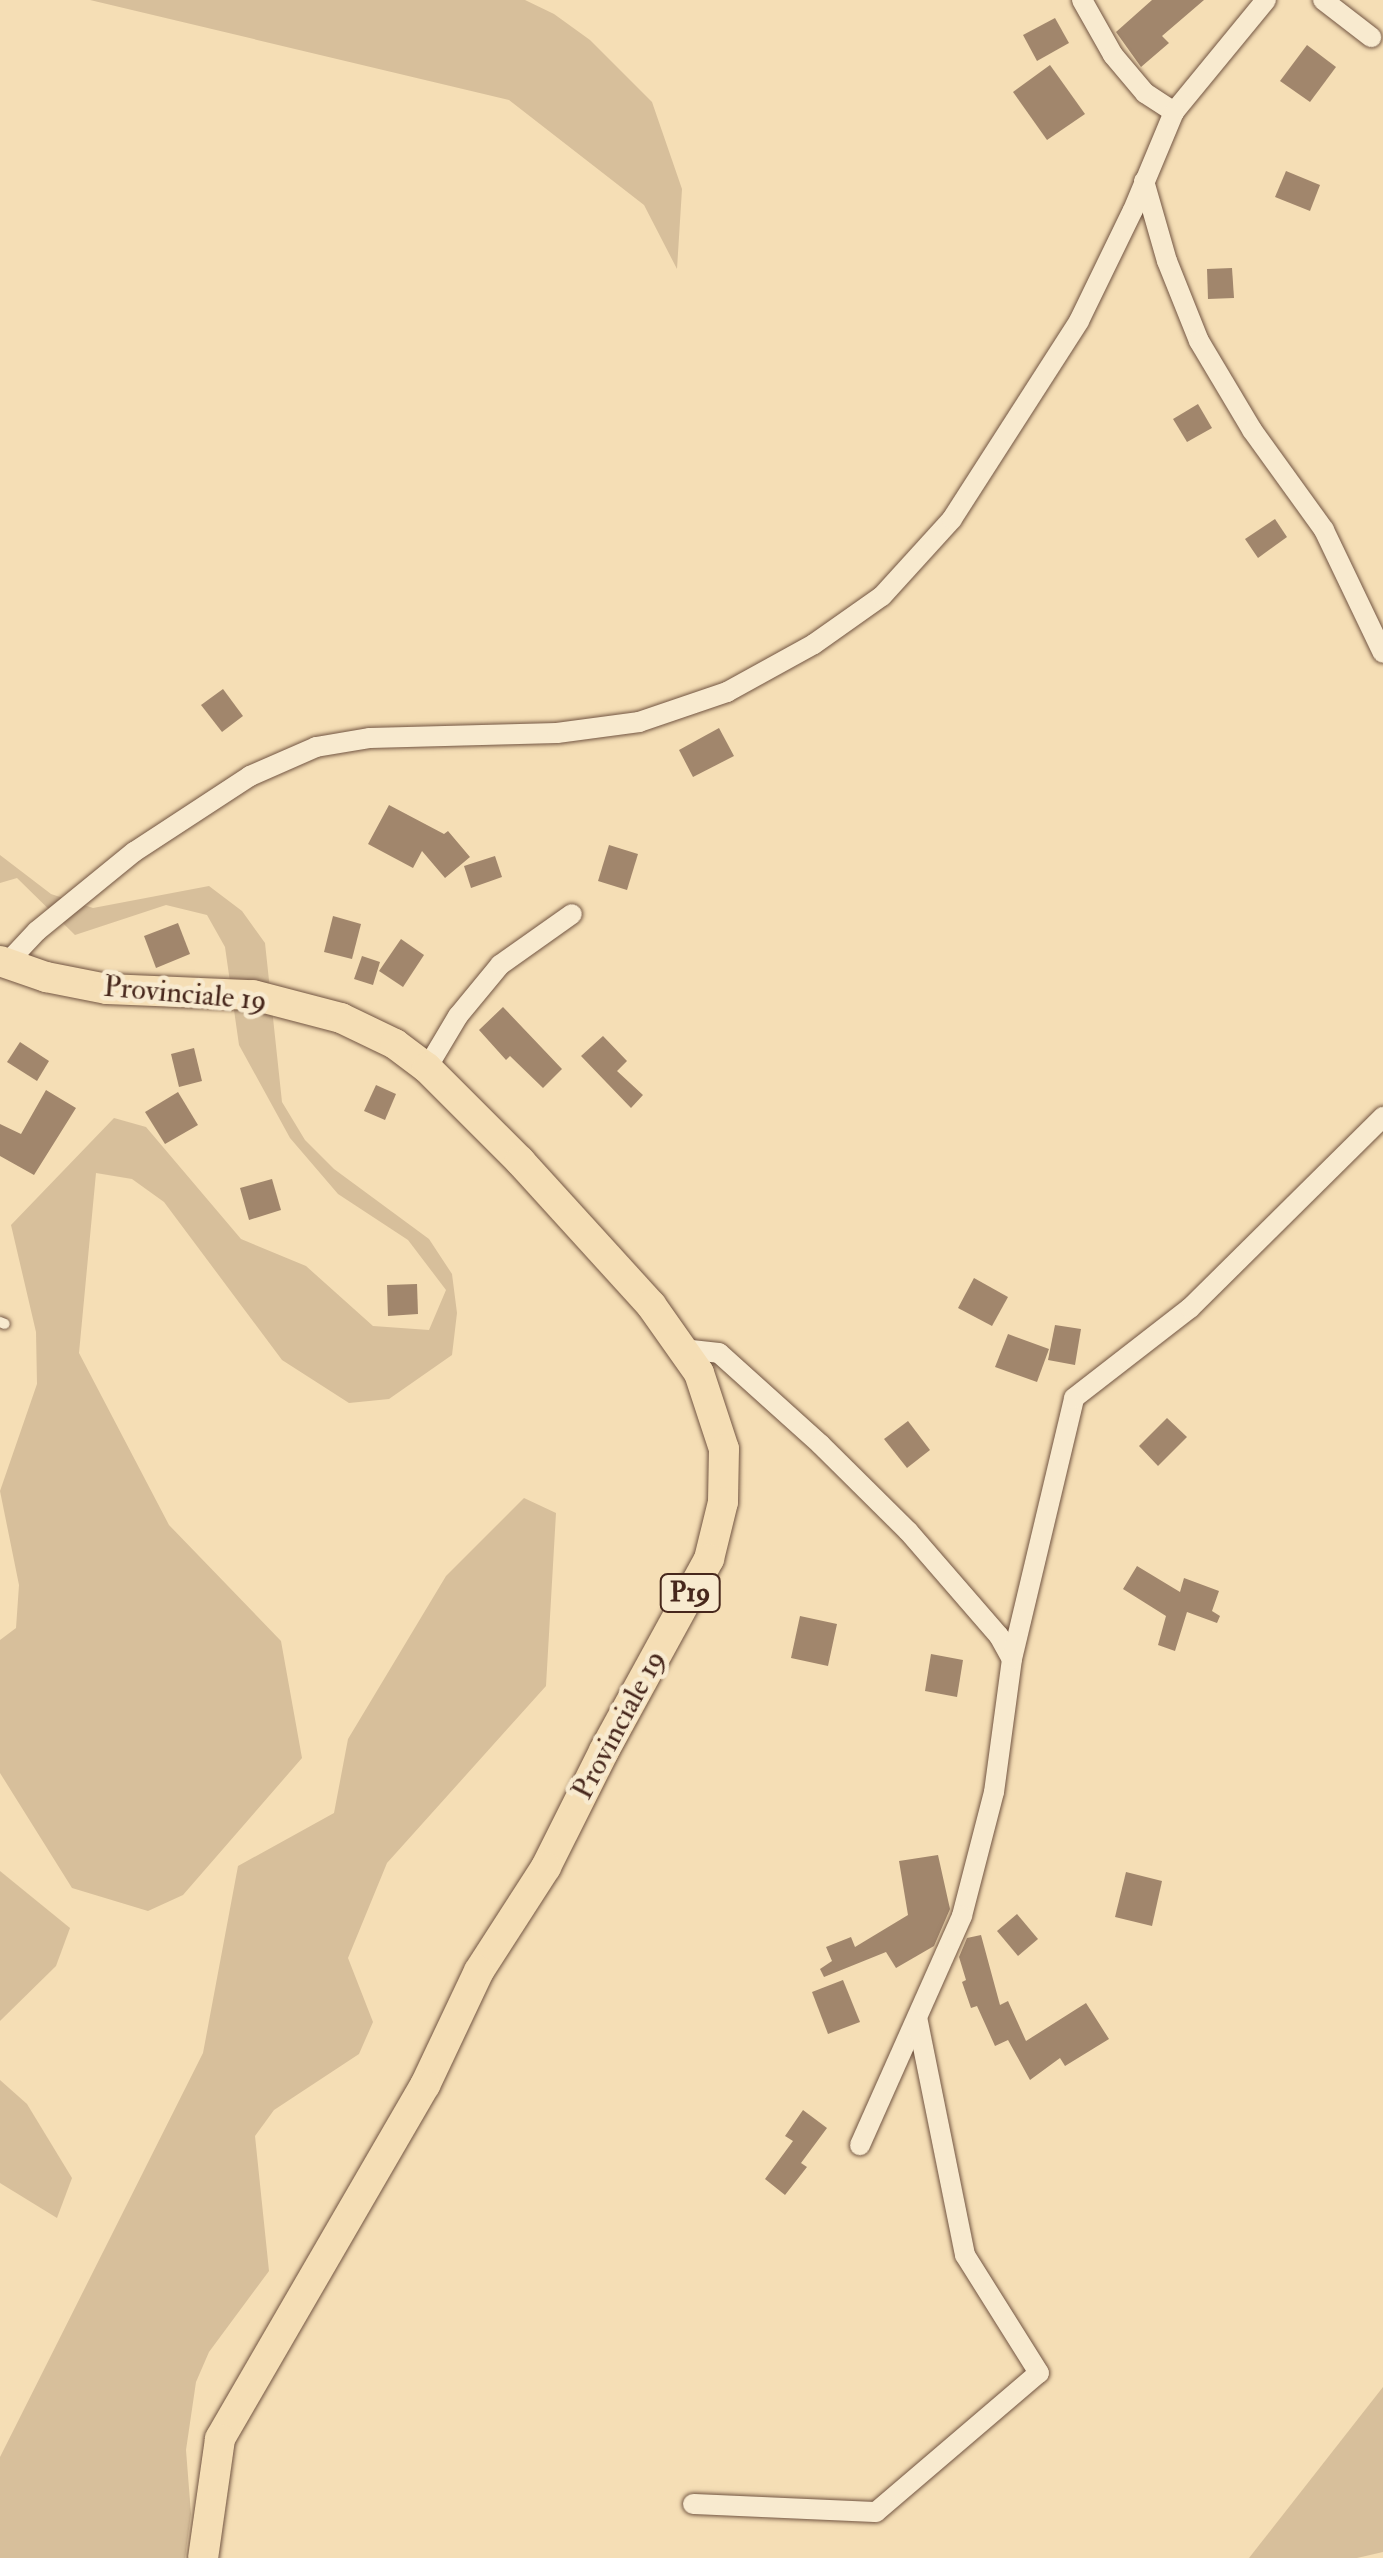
<!DOCTYPE html>
<style>
body{margin:0}
#map{position:relative;width:1383px;height:2558px;overflow:hidden;background:#f5deb5;font-family:"IM FELL Double Pica",serif}
div>[style]{position:absolute}
.green>*{inset:0;background:#d7bf9b}
.building>*{inset:0;background:#a1866c}
.roads{filter:drop-shadow(0 0 2px #725542) drop-shadow(0 0 2px #725542)}
.service>*{height:10px;margin:-5px;padding:0 5px;transform-origin:5px;border-radius:5px;background:#f8eacf}
.minor>*{height:20px;margin:-10px;padding:0 10px;transform-origin:10px;border-radius:10px;background:#f8eacf}
.primary>*{height:30px;margin:-15px;padding:0 15px;transform-origin:15px;border-radius:15px;background:#f5deb5}
span{translate:-50% -50%;white-space:nowrap;text-align:center;line-height:1.15;-webkit-text-stroke:9px #f8eacf;paint-order:stroke}
.shield-label span{padding:2px 8px;background:#f8eacf;border:2px solid;border-radius:8px;-webkit-text-stroke-width:0}
.shield-label{font-size:28px;color:#47271c;font-weight:700}
.street-label{font-size:30px;color:#47271c}
</style>
<div id="map">
<div class="green">
<div style="clip-path:polygon(90px 0,525px 0,554px 14px,590px 40px,652px 102px,682px 189px,677px 269px,644px 205px,509px 100px)"></div>
<div style="clip-path:polygon(0 855px,51px 894px,93px 908px,209px 886px,242px 911px,265px 943px,282px 1102px,305px 1140px,334px 1169px,429px 1239px,452px 1274px,457px 1313px,452px 1355px,389px 1399px,349px 1403px,282px 1360px,164px 1202px,132px 1179px,96px 1173px,79px 1353px,169px 1525px,281px 1641px,302px 1758px,183px 1895px,148px 1911px,72px 1888px,0 1773px,0 1640px,16px 1628px,19px 1585px,0 1491px,37px 1384px,36px 1332px,11px 1225px,114px 1118px,146px 1127px,241px 1239px,306px 1266px,373px 1326px,429px 1330px,446px 1290px,408px 1240px,338px 1194px,290px 1138px,239px 1045px,225px 947px,207px 915px,166px 905px,75px 935px,17px 878px,0 883px)"></div>
<div style="clip-path:polygon(524px 1498px,556px 1513px,546px 1686px,387px 1863px,348px 1958px,373px 2022px,359px 2054px,274px 2110px,255px 2136px,269px 2271px,209px 2352px,196px 2382px,186px 2450px,191px 2514px,185px 2558px,0 2558px,0 2457px,203px 2053px,238px 1866px,334px 1813px,348px 1739px,446px 1576px)"></div>
<div style="clip-path:polygon(0 1871px,70px 1928px,56px 1966px,0 2021px)"></div>
<div style="clip-path:polygon(0 2080px,27px 2104px,72px 2178px,57px 2218px,0 2183px)"></div>
<div style="clip-path:polygon(1383px 2387px,1383px 2552px,1357px 2558px,1249px 2558px)"></div>
</div>
<div class="building">
<div style="clip-path:polygon(1152px 0,1204px 0,1162px 36px,1169px 43px,1141px 67px,1116px 32px)"></div>
<div style="clip-path:polygon(1055px 18px,1069px 43px,1037px 61px,1023px 35px)"></div>
<div style="clip-path:polygon(1307px 45px,1336px 67px,1310px 102px,1280px 81px)"></div>
<div style="clip-path:polygon(1050px 65px,1085px 114px,1047px 140px,1013px 92px)"></div>
<div style="clip-path:polygon(1286px 171px,1320px 185px,1310px 211px,1275px 197px)"></div>
<div style="clip-path:polygon(1232px 268px,1234px 298px,1208px 299px,1207px 269px)"></div>
<div style="clip-path:polygon(1198px 404px,1212px 428px,1187px 442px,1173px 419px)"></div>
<div style="clip-path:polygon(1275px 519px,1287px 537px,1258px 558px,1245px 539px)"></div>
<div style="clip-path:polygon(223px 689px,243px 716px,222px 732px,201px 705px)"></div>
<div style="clip-path:polygon(719px 728px,734px 756px,693px 777px,679px 750px)"></div>
<div style="clip-path:polygon(389px 805px,444px 834px,448px 831px,470px 857px,445px 878px,422px 851px,413px 868px,368px 844px)"></div>
<div style="clip-path:polygon(609px 845px,638px 854px,627px 890px,598px 881px)"></div>
<div style="clip-path:polygon(495px 856px,502px 877px,471px 888px,464px 866px)"></div>
<div style="clip-path:polygon(333px 916px,361px 924px,352px 959px,324px 952px)"></div>
<div style="clip-path:polygon(178px 923px,190px 954px,156px 968px,144px 936px)"></div>
<div style="clip-path:polygon(401px 939px,424px 955px,403px 987px,379px 971px)"></div>
<div style="clip-path:polygon(362px 956px,380px 962px,373px 985px,354px 979px)"></div>
<div style="clip-path:polygon(503px 1007px,562px 1069px,543px 1088px,510px 1056px,506px 1060px,479px 1030px)"></div>
<div style="clip-path:polygon(603px 1036px,627px 1061px,617px 1071px,643px 1095px,631px 1108px,581px 1056px)"></div>
<div style="clip-path:polygon(20px 1042px,49px 1061px,37px 1081px,7px 1062px)"></div>
<div style="clip-path:polygon(194px 1048px,202px 1081px,179px 1087px,171px 1054px)"></div>
<div style="clip-path:polygon(376px 1085px,396px 1094px,385px 1120px,364px 1111px)"></div>
<div style="clip-path:polygon(46px 1090px,76px 1108px,34px 1175px,0 1156px,0 1124px,21px 1134px)"></div>
<div style="clip-path:polygon(178px 1092px,198px 1125px,165px 1144px,145px 1112px)"></div>
<div style="clip-path:polygon(272px 1179px,281px 1210px,249px 1220px,240px 1188px)"></div>
<div style="clip-path:polygon(974px 1278px,1008px 1297px,992px 1326px,958px 1308px)"></div>
<div style="clip-path:polygon(417px 1284px,418px 1314px,388px 1316px,387px 1285px)"></div>
<div style="clip-path:polygon(1055px 1325px,1081px 1329px,1075px 1365px,1048px 1360px)"></div>
<div style="clip-path:polygon(1008px 1334px,1049px 1349px,1037px 1382px,995px 1367px)"></div>
<div style="clip-path:polygon(1167px 1418px,1187px 1437px,1158px 1466px,1139px 1446px)"></div>
<div style="clip-path:polygon(908px 1421px,930px 1450px,907px 1468px,884px 1439px)"></div>
<div style="clip-path:polygon(1137px 1566px,1180px 1592px,1184px 1578px,1219px 1591px,1212px 1611px,1220px 1616px,1217px 1623px,1187px 1612px,1175px 1651px,1158px 1645px,1166px 1616px,1123px 1589px)"></div>
<div style="clip-path:polygon(800px 1616px,837px 1624px,828px 1666px,791px 1658px)"></div>
<div style="clip-path:polygon(931px 1654px,963px 1660px,957px 1697px,925px 1691px)"></div>
<div style="clip-path:polygon(938px 1855px,950px 1909px,934px 1946px,896px 1968px,886px 1952px,824px 1977px,820px 1969px,832px 1961px,826px 1947px,851px 1937px,855px 1947px,908px 1915px,899px 1861px)"></div>
<div style="clip-path:polygon(1126px 1872px,1162px 1881px,1152px 1926px,1115px 1917px)"></div>
<div style="clip-path:polygon(1017px 1914px,1038px 1939px,1018px 1956px,997px 1931px)"></div>
<div style="clip-path:polygon(981px 1935px,1000px 2005px,1008px 2001px,1026px 2041px,1086px 2003px,1109px 2039px,1065px 2066px,1060px 2058px,1030px 2080px,1008px 2040px,995px 2046px,977px 2006px,971px 2008px,962px 1982px,966px 1980px,959px 1957px,967px 1938px)"></div>
<div style="clip-path:polygon(843px 1980px,860px 2022px,828px 2034px,812px 1992px)"></div>
<div style="clip-path:polygon(803px 2110px,827px 2128px,801px 2163px,807px 2167px,785px 2195px,765px 2179px,793px 2141px,785px 2136px)"></div>
</div>
<div class="roads">
<div class="service">
<div style="left:0;top:1322px;width:5px;rotate:22deg"></div>
</div>
<div class="minor">
<div style="left:1082px;top:0;width:63px;rotate:60.6deg"></div>
<div style="left:1113px;top:55px;width:50px;rotate:49.9deg"></div>
<div style="left:1145px;top:93px;width:35px;rotate:33deg"></div>
<div style="left:1323px;top:0;width:61px;rotate:37.6deg"></div>
<div style="left:1144px;top:181px;width:83px;rotate:74deg"></div>
<div style="left:1167px;top:261px;width:86px;rotate:68.2deg"></div>
<div style="left:1199px;top:341px;width:104px;rotate:59.2deg"></div>
<div style="left:1252px;top:430px;width:123px;rotate:54.2deg"></div>
<div style="left:1324px;top:530px;width:136px;rotate:64.4deg"></div>
<div style="left:6px;top:964px;width:45px;rotate:-46.8deg"></div>
<div style="left:37px;top:931px;width:125px;rotate:-39.2deg"></div>
<div style="left:134px;top:852px;width:139px;rotate:-33.2deg"></div>
<div style="left:250px;top:776px;width:72px;rotate:-23.7deg"></div>
<div style="left:316px;top:747px;width:55px;rotate:-9.5deg"></div>
<div style="left:370px;top:738px;width:187px;rotate:-1.5deg"></div>
<div style="left:557px;top:733px;width:83px;rotate:-7.6deg"></div>
<div style="left:639px;top:722px;width:93px;rotate:-18.8deg"></div>
<div style="left:727px;top:692px;width:99px;rotate:-28.9deg"></div>
<div style="left:814px;top:644px;width:83px;rotate:-35.2deg"></div>
<div style="left:882px;top:596px;width:104px;rotate:-47.7deg"></div>
<div style="left:952px;top:519px;width:235px;rotate:-57.3deg"></div>
<div style="left:1079px;top:321px;width:123px;rotate:-64.1deg"></div>
<div style="left:1133px;top:210px;width:106px;rotate:-67.3deg"></div>
<div style="left:1174px;top:112px;width:145px;rotate:-50.6deg"></div>
<div style="left:427px;top:1068px;width:61px;rotate:-59.2deg"></div>
<div style="left:458px;top:1016px;width:66px;rotate:-50.5deg"></div>
<div style="left:500px;top:965px;width:88px;rotate:-35.3deg"></div>
<div style="left:682px;top:1349px;width:37px;rotate:6deg"></div>
<div style="left:719px;top:1353px;width:137px;rotate:42deg"></div>
<div style="left:821px;top:1445px;width:122px;rotate:44.7deg"></div>
<div style="left:908px;top:1531px;width:139px;rotate:49.1deg"></div>
<div style="left:999px;top:1636px;width:26px;rotate:61deg"></div>
<div style="left:1012px;top:1659px;width:134px;rotate:97.7deg"></div>
<div style="left:994px;top:1792px;width:128px;rotate:104.5deg"></div>
<div style="left:962px;top:1916px;width:251px;rotate:114deg"></div>
<div style="left:1012px;top:1659px;width:268px;rotate:-76.6deg"></div>
<div style="left:1074px;top:1398px;width:147px;rotate:-37.8deg"></div>
<div style="left:1190px;top:1308px;width:272px;rotate:-44.7deg"></div>
<div style="left:693px;top:2504px;width:183px;rotate:2.5deg"></div>
<div style="left:876px;top:2512px;width:214px;rotate:-40.5deg"></div>
<div style="left:1039px;top:2373px;width:139px;rotate:-122.1deg"></div>
<div style="left:965px;top:2255px;width:239px;rotate:-101.4deg"></div>
</div>
<div class="primary">
<div style="left:0;top:961px;width:49px;rotate:19.2deg"></div>
<div style="left:46px;top:977px;width:62px;rotate:11.1deg"></div>
<div style="left:107px;top:989px;width:146px;rotate:2.4deg"></div>
<div style="left:253px;top:995px;width:91px;rotate:14.6deg"></div>
<div style="left:341px;top:1018px;width:60px;rotate:25.7deg"></div>
<div style="left:395px;top:1044px;width:40px;rotate:37deg"></div>
<div style="left:427px;top:1068px;width:132px;rotate:45deg"></div>
<div style="left:520px;top:1161px;width:195px;rotate:47.7deg"></div>
<div style="left:651px;top:1305px;width:83px;rotate:54.8deg"></div>
<div style="left:699px;top:1373px;width:80px;rotate:71.8deg"></div>
<div style="left:724px;top:1449px;width:53px;rotate:91.1deg"></div>
<div style="left:723px;top:1502px;width:59px;rotate:103.8deg"></div>
<div style="left:709px;top:1559px;width:219px;rotate:118.7deg"></div>
<div style="left:604px;top:1751px;width:130px;rotate:116.6deg"></div>
<div style="left:546px;top:1867px;width:124px;rotate:122.8deg"></div>
<div style="left:479px;top:1971px;width:126px;rotate:115.3deg"></div>
<div style="left:425px;top:2085px;width:409px;rotate:120.1deg"></div>
<div style="left:220px;top:2439px;width:120px;rotate:98.1deg"></div>
</div>
</div>
<div class="shield-label">
<span style="left:690px;top:1593px">P19</span>
</div>
<div class="street-label">
<span style="left:185px;top:994px;rotate:5deg">Provinciale 19</span>
<span style="left:619px;top:1725px;rotate:-62deg">Provinciale 19</span>
</div>
</div>
